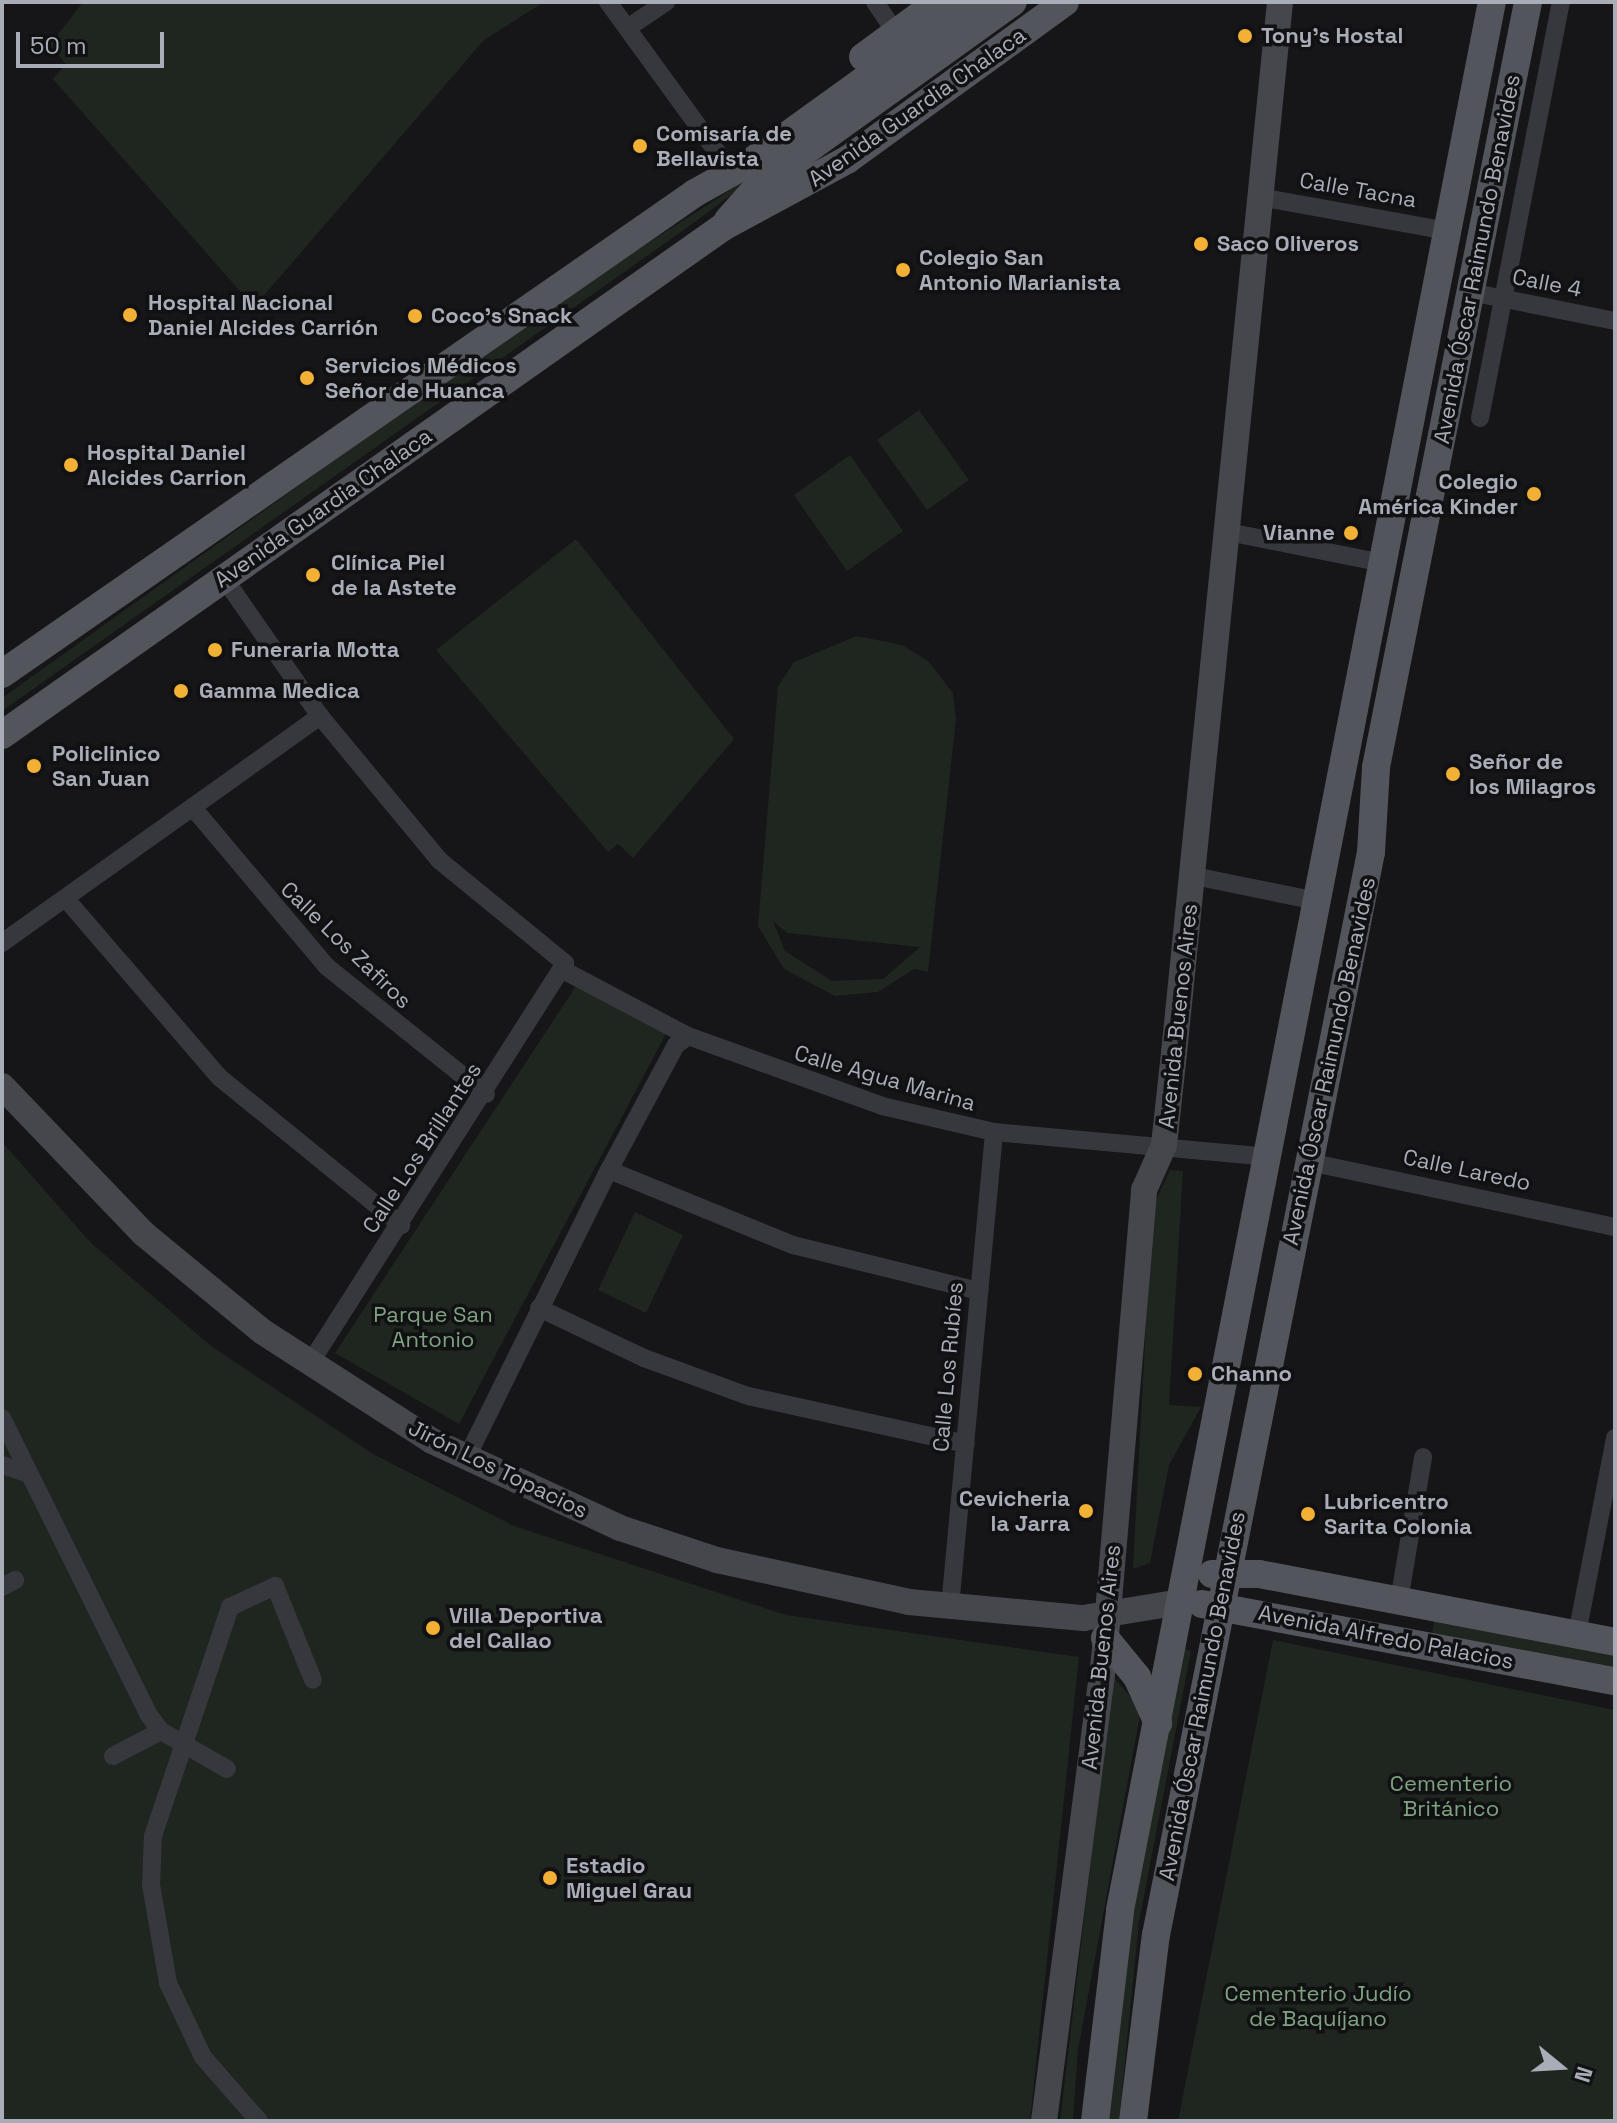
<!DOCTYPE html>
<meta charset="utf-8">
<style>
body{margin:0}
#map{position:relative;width:1617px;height:2123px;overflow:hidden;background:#161618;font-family:"Space Grotesk",sans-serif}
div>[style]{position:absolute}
.green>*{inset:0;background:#1e261f}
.street>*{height:18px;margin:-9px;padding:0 9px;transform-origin:9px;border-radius:9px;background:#37383d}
.secondary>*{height:26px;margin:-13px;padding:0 13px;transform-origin:13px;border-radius:13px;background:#45474d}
.primary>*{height:28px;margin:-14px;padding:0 14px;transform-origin:14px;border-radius:14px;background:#53555c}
.dots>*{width:22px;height:22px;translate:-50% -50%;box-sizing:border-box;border:4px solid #111113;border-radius:50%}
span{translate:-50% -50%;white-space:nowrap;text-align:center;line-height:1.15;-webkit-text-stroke:7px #111113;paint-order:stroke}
.poi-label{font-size:22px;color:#a8adb8;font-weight:700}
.left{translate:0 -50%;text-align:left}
.right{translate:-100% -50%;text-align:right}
.street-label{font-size:22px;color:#a8adb8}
.park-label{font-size:22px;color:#7fa381}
.frame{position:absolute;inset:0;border:4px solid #a8adb8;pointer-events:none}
.north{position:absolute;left:1521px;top:2027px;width:80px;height:80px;-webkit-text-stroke:6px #111113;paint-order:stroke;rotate:108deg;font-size:22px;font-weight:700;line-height:32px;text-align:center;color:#a8adb8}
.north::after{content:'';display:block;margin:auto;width:28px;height:36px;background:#a8adb8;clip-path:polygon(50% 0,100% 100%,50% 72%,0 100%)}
.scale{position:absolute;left:16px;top:32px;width:148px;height:36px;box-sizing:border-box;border:4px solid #a8adb8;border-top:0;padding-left:10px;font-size:24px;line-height:28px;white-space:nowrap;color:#a8adb8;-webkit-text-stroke:6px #111113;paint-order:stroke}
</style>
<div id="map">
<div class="green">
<div style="clip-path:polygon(83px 2px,544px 2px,484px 40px,254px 307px,53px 79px,66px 64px,50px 45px)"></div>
<div style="clip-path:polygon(782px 157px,688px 227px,2px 711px,2px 698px,550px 306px)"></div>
<div style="clip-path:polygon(919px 410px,969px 480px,927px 510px,877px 440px)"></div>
<div style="clip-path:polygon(850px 455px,903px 531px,847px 571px,794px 495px)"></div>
<div style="clip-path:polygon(576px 539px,734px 739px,633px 858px,618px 844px,608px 852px,436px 650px)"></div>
<div style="clip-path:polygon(evenodd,857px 636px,902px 645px,928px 661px,953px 693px,956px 719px,928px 972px,914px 969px,878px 992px,835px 996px,784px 969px,758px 926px,778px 686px,794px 662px,857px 636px,773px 921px,787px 933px,920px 947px,883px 979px,832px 981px,785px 951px,773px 921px)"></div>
<div style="clip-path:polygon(578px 983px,668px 1030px,459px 1424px,335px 1353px)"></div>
<div style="clip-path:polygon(2px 1142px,91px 1243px,211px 1346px,373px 1454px,514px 1526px,786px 1615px,1079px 1657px,1030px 2121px,2px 2121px)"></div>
<div style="clip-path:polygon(1170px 1170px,1183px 1171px,1169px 1405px,1201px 1407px,1169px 1465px,1150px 1563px,1133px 1569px,1152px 1209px)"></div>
<div style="clip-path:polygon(635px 1212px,683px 1235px,646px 1313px,598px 1290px)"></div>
<div style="clip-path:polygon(1435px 1618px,1615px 1655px,1615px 1673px,1431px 1638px)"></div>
<div style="clip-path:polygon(1273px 1640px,1615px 1710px,1615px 2121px,1178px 2121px)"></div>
<div style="clip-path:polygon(1183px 1648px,1191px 1651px,1139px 1922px,1119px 2121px,1108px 2121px,1128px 1933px)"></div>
<div style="clip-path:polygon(1113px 1676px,1141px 1710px,1078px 2050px,1073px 2121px,1060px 2121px)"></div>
</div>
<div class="street">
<div style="left:608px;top:2px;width:195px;rotate:54deg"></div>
<div style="left:875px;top:2px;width:37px;rotate:56deg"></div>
<div style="left:629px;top:27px;width:45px;rotate:-34deg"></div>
<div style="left:1260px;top:197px;width:190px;rotate:10.3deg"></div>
<div style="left:1470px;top:292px;width:148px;rotate:11.3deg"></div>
<div style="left:1480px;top:418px;width:424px;rotate:-79deg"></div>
<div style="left:1228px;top:532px;width:158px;rotate:11.3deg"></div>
<div style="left:224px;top:578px;width:168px;rotate:55.2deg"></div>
<div style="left:320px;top:716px;width:187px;rotate:50.4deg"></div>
<div style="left:439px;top:860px;width:163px;rotate:39.3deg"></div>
<div style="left:565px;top:963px;width:477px;rotate:122.5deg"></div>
<div style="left:194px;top:809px;width:205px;rotate:49.9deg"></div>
<div style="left:326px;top:966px;width:205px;rotate:38.7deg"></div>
<div style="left:1194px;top:876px;width:126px;rotate:11.5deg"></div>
<div style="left:66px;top:899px;width:235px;rotate:49.3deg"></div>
<div style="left:219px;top:1077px;width:235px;rotate:39.1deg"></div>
<div style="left:2px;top:943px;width:391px;rotate:-35.5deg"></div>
<div style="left:565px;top:971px;width:139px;rotate:27.9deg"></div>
<div style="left:688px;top:1036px;width:206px;rotate:19.8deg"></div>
<div style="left:882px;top:1106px;width:115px;rotate:13.1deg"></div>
<div style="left:994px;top:1132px;width:274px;rotate:5.2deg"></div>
<div style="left:1309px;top:1162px;width:313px;rotate:12deg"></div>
<div style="left:609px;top:1170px;width:199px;rotate:22.2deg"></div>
<div style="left:793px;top:1245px;width:192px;rotate:13.9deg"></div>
<div style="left:539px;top:1308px;width:116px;rotate:25.5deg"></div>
<div style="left:644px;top:1358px;width:111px;rotate:20.1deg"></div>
<div style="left:748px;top:1396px;width:223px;rotate:12.4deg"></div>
<div style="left:2px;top:1418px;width:330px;rotate:63.7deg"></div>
<div style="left:148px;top:1714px;width:21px;rotate:53deg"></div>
<div style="left:161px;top:1731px;width:76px;rotate:29.9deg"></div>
<div style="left:466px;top:1459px;width:322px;rotate:-63.7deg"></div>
<div style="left:609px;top:1170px;width:142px;rotate:-61.8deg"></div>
<div style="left:676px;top:1045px;width:15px;rotate:-37deg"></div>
<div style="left:2px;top:1465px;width:28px;rotate:18deg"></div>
<div style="left:2px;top:1587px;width:15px;rotate:-28deg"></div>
<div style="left:1399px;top:1601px;width:146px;rotate:-80.5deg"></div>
<div style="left:950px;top:1607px;width:477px;rotate:-84.7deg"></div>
<div style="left:1577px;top:1634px;width:200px;rotate:-79deg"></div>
<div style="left:113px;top:1756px;width:54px;rotate:-27.5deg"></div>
<div style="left:259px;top:2121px;width:85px;rotate:-131.2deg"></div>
<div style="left:203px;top:2057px;width:82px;rotate:-115.3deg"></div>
<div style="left:168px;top:1983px;width:99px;rotate:-99.8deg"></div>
<div style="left:151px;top:1885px;width:49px;rotate:-87.7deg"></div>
<div style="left:153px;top:1836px;width:242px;rotate:-71.4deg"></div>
<div style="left:230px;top:1607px;width:50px;rotate:-25deg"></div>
<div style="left:275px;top:1586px;width:101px;rotate:68deg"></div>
</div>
<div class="secondary">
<div style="left:2px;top:1086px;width:205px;rotate:46.2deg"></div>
<div style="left:144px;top:1234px;width:154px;rotate:39.5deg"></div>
<div style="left:263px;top:1332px;width:201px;rotate:32.8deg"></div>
<div style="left:432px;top:1441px;width:207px;rotate:24.8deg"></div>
<div style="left:620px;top:1528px;width:102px;rotate:18.3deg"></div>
<div style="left:717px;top:1560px;width:197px;rotate:12.3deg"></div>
<div style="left:909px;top:1602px;width:175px;rotate:5.3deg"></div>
<div style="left:1083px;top:1618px;width:99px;rotate:-9.3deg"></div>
<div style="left:1044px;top:2121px;width:466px;rotate:-82.6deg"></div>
<div style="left:1104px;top:1659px;width:471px;rotate:-85.1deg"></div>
<div style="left:1144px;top:1190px;width:49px;rotate:-66deg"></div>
<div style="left:1164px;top:1145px;width:93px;rotate:-83.8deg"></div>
<div style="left:1174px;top:1053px;width:1056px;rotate:-84.24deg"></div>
</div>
<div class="primary">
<div style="left:863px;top:57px;width:93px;rotate:-36.3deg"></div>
<div style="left:728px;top:220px;width:50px;rotate:-48.3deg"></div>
<div style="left:761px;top:183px;width:310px;rotate:-35.7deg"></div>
<div style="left:2px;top:674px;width:844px;rotate:-34.76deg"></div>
<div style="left:695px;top:193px;width:62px;rotate:-29.1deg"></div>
<div style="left:749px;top:163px;width:275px;rotate:-35.8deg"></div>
<div style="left:2px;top:735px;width:882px;rotate:-35.17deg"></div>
<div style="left:723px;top:227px;width:141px;rotate:-28.4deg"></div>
<div style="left:847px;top:160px;width:269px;rotate:-35.9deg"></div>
<div style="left:1212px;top:1574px;width:47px"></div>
<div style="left:1259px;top:1574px;width:362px;rotate:10.8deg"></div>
<div style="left:1202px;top:1604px;width:420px;rotate:10.6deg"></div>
<div style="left:1105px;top:1638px;width:50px;rotate:50.6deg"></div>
<div style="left:1137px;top:1677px;width:51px;rotate:65.5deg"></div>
<div style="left:1095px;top:2121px;width:212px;rotate:-83.2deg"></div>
<div style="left:1120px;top:1910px;width:1944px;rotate:-78.97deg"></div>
<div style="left:1133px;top:2121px;width:187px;rotate:-83deg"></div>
<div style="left:1156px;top:1935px;width:1104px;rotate:-78.77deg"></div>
<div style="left:1371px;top:852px;width:85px;rotate:-86.6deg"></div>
<div style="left:1376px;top:767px;width:780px;rotate:-78.76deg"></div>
</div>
<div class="dots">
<div style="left:1245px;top:36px;background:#f2b134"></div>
<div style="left:640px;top:146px;background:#f2b134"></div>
<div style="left:1201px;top:244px;background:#f2b134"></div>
<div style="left:903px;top:270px;background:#f2b134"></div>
<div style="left:130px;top:315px;background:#f2b134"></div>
<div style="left:415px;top:316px;background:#f2b134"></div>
<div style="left:307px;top:378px;background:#f2b134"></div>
<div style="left:71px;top:465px;background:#f2b134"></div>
<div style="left:1534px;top:494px;background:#f2b134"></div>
<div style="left:1351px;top:533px;background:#f2b134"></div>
<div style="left:313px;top:575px;background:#f2b134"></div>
<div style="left:215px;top:650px;background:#f2b134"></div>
<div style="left:181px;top:691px;background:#f2b134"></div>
<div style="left:34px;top:766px;background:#f2b134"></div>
<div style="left:1453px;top:774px;background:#f2b134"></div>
<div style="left:1195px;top:1374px;background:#f2b134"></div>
<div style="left:1086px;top:1511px;background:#f2b134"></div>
<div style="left:1308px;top:1514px;background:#f2b134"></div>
<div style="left:433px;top:1628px;background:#f2b134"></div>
<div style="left:550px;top:1878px;background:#f2b134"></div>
</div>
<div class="poi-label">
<span class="left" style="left:1261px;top:36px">Tony's Hostal</span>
<span class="left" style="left:656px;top:146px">Comisaría de<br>Bellavista</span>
<span class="left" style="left:1217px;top:244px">Saco Oliveros</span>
<span class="left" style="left:919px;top:270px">Colegio San<br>Antonio Marianista</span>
<span class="left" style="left:148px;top:315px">Hospital Nacional<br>Daniel Alcides Carrión</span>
<span class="left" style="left:431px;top:316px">Coco's Snack</span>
<span class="left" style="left:325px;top:378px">Servicios Médicos<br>Señor de Huanca</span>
<span class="left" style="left:87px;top:465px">Hospital Daniel<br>Alcides Carrion</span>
<span class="right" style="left:1518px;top:494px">Colegio<br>América Kinder</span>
<span class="right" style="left:1335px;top:533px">Vianne</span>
<span class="left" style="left:331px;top:575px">Clínica Piel<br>de la Astete</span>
<span class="left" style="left:231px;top:650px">Funeraria Motta</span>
<span class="left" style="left:199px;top:691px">Gamma Medica</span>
<span class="left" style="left:52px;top:766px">Policlinico<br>San Juan</span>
<span class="left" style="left:1469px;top:774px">Señor de<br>los Milagros</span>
<span class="left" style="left:1211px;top:1374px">Channo</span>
<span class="right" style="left:1070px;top:1511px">Cevicheria<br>la Jarra</span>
<span class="left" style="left:1324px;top:1514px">Lubricentro<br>Sarita Colonia</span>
<span class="left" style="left:449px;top:1628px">Villa Deportiva<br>del Callao</span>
<span class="left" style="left:566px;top:1878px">Estadio<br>Miguel Grau</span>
</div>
<div class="street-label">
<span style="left:917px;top:107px;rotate:-35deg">Avenida Guardia Chalaca</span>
<span style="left:1358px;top:190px;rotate:10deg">Calle Tacna</span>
<span style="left:1477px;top:259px;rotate:-79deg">Avenida Óscar Raimundo Benavides</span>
<span style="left:1547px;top:283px;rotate:11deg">Calle 4</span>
<span style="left:323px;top:508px;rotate:-35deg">Avenida Guardia Chalaca</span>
<span style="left:346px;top:945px;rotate:44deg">Calle Los Zafiros</span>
<span style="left:1178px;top:1016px;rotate:-84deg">Avenida Buenos Aires</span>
<span style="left:1329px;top:1061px;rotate:-78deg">Avenida Óscar Raimundo Benavides</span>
<span style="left:885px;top:1078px;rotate:16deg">Calle Agua Marina</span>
<span style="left:422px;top:1148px;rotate:-57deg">Calle Los Brillantes</span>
<span style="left:1467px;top:1170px;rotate:12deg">Calle Laredo</span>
<span style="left:948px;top:1367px;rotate:-85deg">Calle Los Rubíes</span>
<span style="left:498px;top:1469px;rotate:26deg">Jirón Los Topacios</span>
<span style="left:1386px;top:1637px;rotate:11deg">Avenida Alfredo Palacios</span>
<span style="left:1101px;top:1657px;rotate:-84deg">Avenida Buenos Aires</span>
<span style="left:1202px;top:1696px;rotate:-79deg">Avenida Óscar Raimundo Benavides</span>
</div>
<div class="park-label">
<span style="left:433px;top:1327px">Parque San<br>Antonio</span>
<span style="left:1451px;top:1796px">Cementerio<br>Británico</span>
<span style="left:1318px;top:2006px">Cementerio Judío<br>de Baquíjano</span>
</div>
<div class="frame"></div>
<div class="north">N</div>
<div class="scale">50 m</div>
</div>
